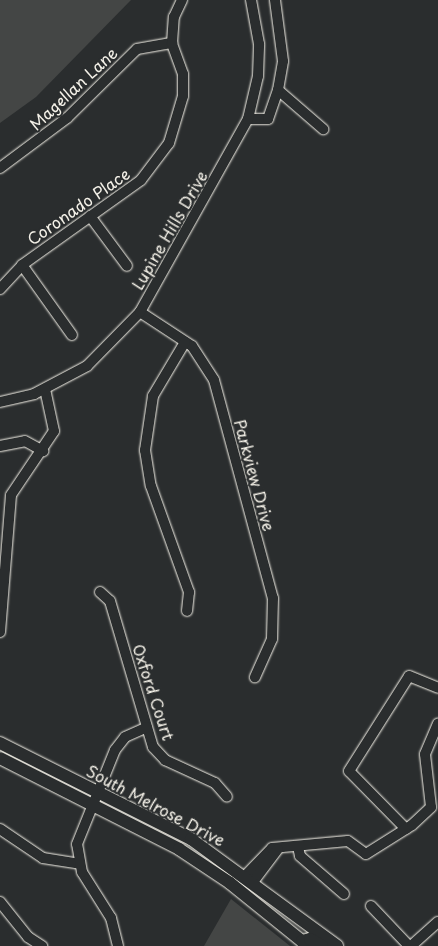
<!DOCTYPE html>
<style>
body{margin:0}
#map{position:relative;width:438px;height:946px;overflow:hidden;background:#2a2d2e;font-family:"Playpen Sans",sans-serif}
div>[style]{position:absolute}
.green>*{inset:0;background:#444645}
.roads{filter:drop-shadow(0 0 1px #f4f1e8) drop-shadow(0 0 1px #f4f1e8)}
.minor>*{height:10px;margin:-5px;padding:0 5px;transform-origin:5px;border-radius:5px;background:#2a2d2e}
.major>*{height:12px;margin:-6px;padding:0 6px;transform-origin:6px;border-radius:6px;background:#2a2d2e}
span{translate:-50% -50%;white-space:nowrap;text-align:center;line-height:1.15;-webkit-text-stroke:4px #2a2d2e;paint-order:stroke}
.street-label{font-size:16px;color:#f4f1e8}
</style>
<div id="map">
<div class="green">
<div style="clip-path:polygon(0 0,131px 0,36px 97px,0 123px)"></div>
<div style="clip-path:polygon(231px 899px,290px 946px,204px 946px)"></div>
</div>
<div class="roads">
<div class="minor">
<div style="left:278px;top:90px;width:60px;rotate:40.9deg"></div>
<div style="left:248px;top:119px;width:20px"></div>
<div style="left:268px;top:119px;width:31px;rotate:-71deg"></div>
<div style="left:278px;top:90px;width:29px;rotate:-80deg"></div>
<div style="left:283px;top:61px;width:62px;rotate:-97.5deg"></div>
<div style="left:0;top:168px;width:84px;rotate:-36.7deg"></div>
<div style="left:67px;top:118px;width:98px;rotate:-44.6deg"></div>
<div style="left:137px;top:49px;width:36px;rotate:-10deg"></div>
<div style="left:90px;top:216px;width:62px;rotate:53.5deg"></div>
<div style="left:22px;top:265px;width:86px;rotate:54.5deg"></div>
<div style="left:0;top:289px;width:33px;rotate:-47deg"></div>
<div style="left:22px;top:265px;width:146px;rotate:-35.5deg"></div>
<div style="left:141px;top:180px;width:46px;rotate:-52.9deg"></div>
<div style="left:169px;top:143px;width:49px;rotate:-73.4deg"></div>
<div style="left:183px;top:96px;width:22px;rotate:-90deg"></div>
<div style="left:183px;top:74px;width:33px;rotate:-110deg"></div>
<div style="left:172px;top:43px;width:26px;rotate:-86deg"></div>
<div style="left:174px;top:17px;width:19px;rotate:-65deg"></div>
<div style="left:140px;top:312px;width:62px;rotate:33.2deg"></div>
<div style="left:192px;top:346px;width:40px;rotate:57.1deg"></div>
<div style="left:214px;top:380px;width:226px;rotate:74.9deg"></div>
<div style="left:273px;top:598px;width:41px;rotate:91.4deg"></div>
<div style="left:272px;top:639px;width:42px;rotate:114.1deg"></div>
<div style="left:185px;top:342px;width:63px;rotate:120.7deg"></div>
<div style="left:153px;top:396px;width:55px;rotate:98.4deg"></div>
<div style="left:145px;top:450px;width:36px;rotate:81deg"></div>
<div style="left:151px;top:486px;width:113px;rotate:70.3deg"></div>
<div style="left:189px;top:592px;width:19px;rotate:96deg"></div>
<div style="left:0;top:402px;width:35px;rotate:-13deg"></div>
<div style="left:34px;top:394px;width:60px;rotate:-27.8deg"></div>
<div style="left:87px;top:366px;width:76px;rotate:-45.5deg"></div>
<div style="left:140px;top:312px;width:221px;rotate:-60.8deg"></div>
<div style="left:248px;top:119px;width:44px;rotate:-76.9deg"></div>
<div style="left:258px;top:76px;width:32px;rotate:-88deg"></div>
<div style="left:259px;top:44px;width:45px;rotate:-100.3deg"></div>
<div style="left:0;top:446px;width:25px;rotate:-11deg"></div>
<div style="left:25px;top:441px;width:21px;rotate:29deg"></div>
<div style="left:100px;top:592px;width:13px;rotate:42deg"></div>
<div style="left:110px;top:601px;width:152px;rotate:73.6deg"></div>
<div style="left:153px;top:747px;width:18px;rotate:47deg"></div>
<div style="left:165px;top:760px;width:55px;rotate:24.7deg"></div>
<div style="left:215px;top:783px;width:18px;rotate:49deg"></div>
<div style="left:0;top:632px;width:137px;rotate:-85.4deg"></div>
<div style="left:11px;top:495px;width:77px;rotate:-56.1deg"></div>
<div style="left:54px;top:431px;width:43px;rotate:-102.1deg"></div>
<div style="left:0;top:829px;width:52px;rotate:34deg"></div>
<div style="left:43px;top:858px;width:36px;rotate:9deg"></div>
<div style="left:406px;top:829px;width:81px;rotate:-134.5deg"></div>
<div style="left:349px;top:771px;width:112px;rotate:-57.7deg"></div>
<div style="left:409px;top:676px;width:31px;rotate:22deg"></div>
<div style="left:298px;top:847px;width:9px;rotate:77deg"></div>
<div style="left:300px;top:856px;width:58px;rotate:40.8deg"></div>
<div style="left:245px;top:876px;width:39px;rotate:-46deg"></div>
<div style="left:272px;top:848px;width:76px;rotate:-5.3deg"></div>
<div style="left:348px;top:841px;width:22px;rotate:36deg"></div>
<div style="left:366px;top:854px;width:54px;rotate:-32.2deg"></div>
<div style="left:412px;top:825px;width:26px;rotate:-43deg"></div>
<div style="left:431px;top:807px;width:53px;rotate:-96.5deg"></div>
<div style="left:425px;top:754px;width:33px;rotate:-67deg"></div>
<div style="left:253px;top:882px;width:41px;rotate:-52.9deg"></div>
<div style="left:0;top:902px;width:45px;rotate:51.3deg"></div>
<div style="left:28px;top:937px;width:17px;rotate:33deg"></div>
<div style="left:371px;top:906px;width:55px;rotate:46.5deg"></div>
<div style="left:118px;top:946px;width:29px;rotate:-104deg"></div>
<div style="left:111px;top:918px;width:54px;rotate:-122.2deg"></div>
<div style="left:82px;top:872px;width:28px;rotate:-100deg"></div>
<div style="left:77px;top:844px;width:101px;rotate:-68deg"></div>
<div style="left:115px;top:750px;width:16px;rotate:-52deg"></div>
<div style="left:125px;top:737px;width:24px;rotate:-24deg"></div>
<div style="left:411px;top:946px;width:36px;rotate:-42deg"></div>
</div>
<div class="major">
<div style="left:0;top:743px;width:214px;rotate:26.7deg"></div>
<div style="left:191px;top:839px;width:181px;rotate:36.2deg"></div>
<div style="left:0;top:758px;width:201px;rotate:26.9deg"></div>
<div style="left:179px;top:849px;width:61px;rotate:33.7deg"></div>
<div style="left:230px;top:883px;width:100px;rotate:38.9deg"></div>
<div style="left:302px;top:941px;width:8px;rotate:-14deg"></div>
<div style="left:310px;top:939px;width:14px;rotate:30deg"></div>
</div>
</div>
<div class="street-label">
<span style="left:73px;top:88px;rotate:-43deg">Magellan Lane</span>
<span style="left:78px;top:206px;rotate:-35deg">Coronado Place</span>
<span style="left:169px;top:230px;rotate:-60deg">Lupine Hills Drive</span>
<span style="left:255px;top:475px;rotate:75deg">Parkview Drive</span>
<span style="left:154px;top:692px;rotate:72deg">Oxford Court</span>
<span style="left:156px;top:805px;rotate:28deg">South Melrose Drive</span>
</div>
</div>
